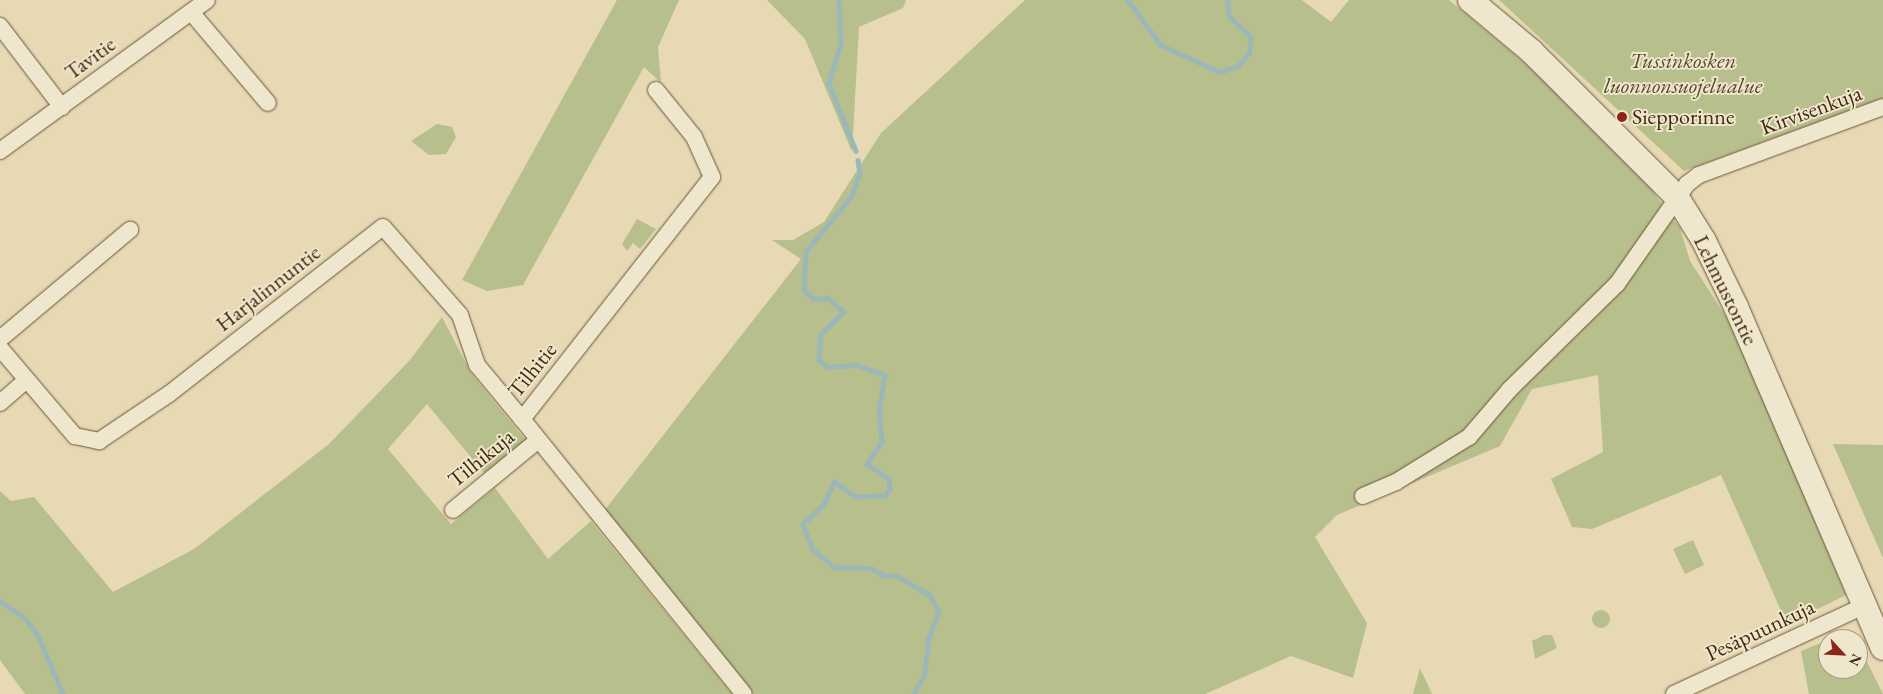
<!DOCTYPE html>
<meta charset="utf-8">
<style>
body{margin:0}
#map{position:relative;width:1883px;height:694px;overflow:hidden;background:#e7d9b4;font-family:"EB Garamond",serif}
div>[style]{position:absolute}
.green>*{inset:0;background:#b7bf8c}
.round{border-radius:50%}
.stream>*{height:4.5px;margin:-2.25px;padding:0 2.25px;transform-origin:2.25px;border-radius:2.25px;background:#9bb7b8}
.roads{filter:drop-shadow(0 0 1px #6b5436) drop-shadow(0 0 1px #6b5436)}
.street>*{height:16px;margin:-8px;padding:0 8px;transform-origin:8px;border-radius:8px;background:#efe6ce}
.secondary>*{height:24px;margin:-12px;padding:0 12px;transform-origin:12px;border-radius:12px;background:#efe6ce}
.dots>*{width:14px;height:14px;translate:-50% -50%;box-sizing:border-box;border:2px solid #efe6ce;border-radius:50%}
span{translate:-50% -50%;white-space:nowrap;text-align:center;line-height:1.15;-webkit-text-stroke:4px #efe6ce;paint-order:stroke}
.street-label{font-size:22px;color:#42280c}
.park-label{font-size:22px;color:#594626;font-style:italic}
.poi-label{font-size:22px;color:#42280c}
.left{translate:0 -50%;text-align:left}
.north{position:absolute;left:1818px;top:629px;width:50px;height:50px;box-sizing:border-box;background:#efe6ce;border:1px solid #aa9a80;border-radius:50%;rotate:115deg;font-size:14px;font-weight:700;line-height:20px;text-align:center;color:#42280c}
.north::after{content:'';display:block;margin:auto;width:18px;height:22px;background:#8f2418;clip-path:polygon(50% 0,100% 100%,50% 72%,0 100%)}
</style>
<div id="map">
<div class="green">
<div style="clip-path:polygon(617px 0,679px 0,658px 47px,661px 83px,644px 67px,523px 285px,487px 291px,462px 280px)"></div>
<div style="clip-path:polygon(767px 0,906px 0,903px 8px,859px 27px,852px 152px,805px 39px)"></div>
<div style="clip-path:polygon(1025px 0,1302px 0,1331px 22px,1349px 0,1449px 0,1525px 63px,1652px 180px,1654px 193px,1680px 228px,1690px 261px,1734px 329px,1846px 595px,1787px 624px,1721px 475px,1592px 529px,1572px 527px,1551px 479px,1603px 452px,1598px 375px,1532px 389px,1500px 446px,1337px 515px,1315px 537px,1367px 623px,1353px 678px,1291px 656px,1205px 694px,754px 694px,604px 511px,801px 259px,772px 240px,793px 240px,824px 222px,881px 133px)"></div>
<div style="clip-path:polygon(1499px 0,1883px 0,1883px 98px,1684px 171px)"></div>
<div style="clip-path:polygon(437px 124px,452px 127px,456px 137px,446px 154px,429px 155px,411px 141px)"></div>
<div style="clip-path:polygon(637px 219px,656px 229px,640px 249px,633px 243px,627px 251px,622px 244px)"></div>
<div style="clip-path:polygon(442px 317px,471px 373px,528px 443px,484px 473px,427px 404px,388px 449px,451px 524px,495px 488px,548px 559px,591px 521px,732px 694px,25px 694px,0 660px,0 491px,11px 501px,34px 497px,113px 592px,194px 549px,329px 444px,410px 360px)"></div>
<div style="clip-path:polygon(1833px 444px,1883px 445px,1883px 558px)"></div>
<div style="clip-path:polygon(1693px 540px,1704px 565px,1685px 574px,1673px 549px)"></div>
<div class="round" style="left:1592px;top:610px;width:18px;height:18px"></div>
<div style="clip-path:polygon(1544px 635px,1552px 635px,1557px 648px,1535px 659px,1532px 641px)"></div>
<div style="clip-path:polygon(1828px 640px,1828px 669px,1858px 669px,1858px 644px,1883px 694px,1809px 694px,1801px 651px)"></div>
<div style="clip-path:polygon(1420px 668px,1432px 694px,1413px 694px)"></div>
</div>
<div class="stream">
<div style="left:839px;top:0;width:44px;rotate:87.4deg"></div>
<div style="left:841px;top:44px;width:41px;rotate:107.1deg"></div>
<div style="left:829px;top:83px;width:73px;rotate:68.3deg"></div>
<div style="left:1128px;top:0;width:56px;rotate:53.7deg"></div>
<div style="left:1161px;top:45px;width:65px;rotate:24.6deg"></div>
<div style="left:1220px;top:72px;width:19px;rotate:-18deg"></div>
<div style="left:1238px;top:66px;width:17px;rotate:-50deg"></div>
<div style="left:1249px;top:53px;width:16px;rotate:-86deg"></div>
<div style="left:1250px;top:37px;width:29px;rotate:-136deg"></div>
<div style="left:1229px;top:17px;width:17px;rotate:-97deg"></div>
<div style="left:858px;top:160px;width:13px;rotate:81deg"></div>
<div style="left:860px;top:173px;width:24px;rotate:109deg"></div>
<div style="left:852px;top:196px;width:72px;rotate:129.4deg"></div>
<div style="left:806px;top:252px;width:38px;rotate:93deg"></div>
<div style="left:804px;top:290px;width:13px;rotate:42deg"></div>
<div style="left:814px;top:299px;width:14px;rotate:-4deg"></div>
<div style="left:828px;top:298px;width:21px;rotate:41deg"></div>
<div style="left:844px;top:312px;width:32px;rotate:136deg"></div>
<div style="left:821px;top:334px;width:26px;rotate:94deg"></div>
<div style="left:819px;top:360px;width:11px;rotate:41deg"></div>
<div style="left:827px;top:367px;width:29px;rotate:-4deg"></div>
<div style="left:856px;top:365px;width:31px;rotate:19deg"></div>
<div style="left:885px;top:375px;width:36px;rotate:99deg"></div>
<div style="left:879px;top:411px;width:31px;rotate:84deg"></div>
<div style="left:882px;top:442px;width:27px;rotate:124deg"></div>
<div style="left:867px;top:464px;width:27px;rotate:34deg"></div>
<div style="left:889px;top:479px;width:10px;rotate:84deg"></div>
<div style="left:890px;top:489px;width:9px;rotate:126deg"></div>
<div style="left:885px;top:496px;width:30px;rotate:178deg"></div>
<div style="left:855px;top:497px;width:26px;rotate:-144deg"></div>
<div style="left:834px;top:482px;width:25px;rotate:113deg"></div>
<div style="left:824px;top:505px;width:28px;rotate:138deg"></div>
<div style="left:803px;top:524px;width:26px;rotate:69deg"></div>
<div style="left:812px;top:548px;width:29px;rotate:41deg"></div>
<div style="left:834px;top:567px;width:37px;rotate:2deg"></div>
<div style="left:871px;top:568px;width:14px;rotate:30deg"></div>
<div style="left:883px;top:575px;width:14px;rotate:4deg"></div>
<div style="left:897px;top:576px;width:38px;rotate:30deg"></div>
<div style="left:930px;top:595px;width:19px;rotate:62deg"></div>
<div style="left:939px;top:612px;width:28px;rotate:111deg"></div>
<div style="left:929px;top:638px;width:38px;rotate:97deg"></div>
<div style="left:924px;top:676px;width:21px;rotate:119deg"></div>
<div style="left:0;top:601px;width:30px;rotate:34deg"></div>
<div style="left:25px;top:618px;width:21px;rotate:53deg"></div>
<div style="left:38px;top:635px;width:64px;rotate:67deg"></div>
</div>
<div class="roads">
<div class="street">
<div style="left:191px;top:12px;width:119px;rotate:49.8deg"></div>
<div style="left:0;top:26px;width:102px;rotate:52.6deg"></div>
<div style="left:656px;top:90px;width:60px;rotate:51deg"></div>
<div style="left:694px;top:137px;width:44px;rotate:65.8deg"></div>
<div style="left:712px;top:177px;width:308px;rotate:128.1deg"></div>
<div style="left:522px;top:419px;width:353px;rotate:51.1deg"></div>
<div style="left:0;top:151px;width:256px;rotate:-36.1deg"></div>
<div style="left:0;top:339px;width:170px;rotate:-40deg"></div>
<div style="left:0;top:348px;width:116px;rotate:49.6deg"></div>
<div style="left:75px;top:436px;width:25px;rotate:12deg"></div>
<div style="left:99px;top:441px;width:84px;rotate:-33.9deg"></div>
<div style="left:169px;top:394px;width:271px;rotate:-38deg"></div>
<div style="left:383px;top:227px;width:117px;rotate:48.8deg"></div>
<div style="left:460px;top:315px;width:53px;rotate:71.2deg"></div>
<div style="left:477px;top:365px;width:70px;rotate:50.2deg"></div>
<div style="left:0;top:403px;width:35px;rotate:-41deg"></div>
<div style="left:1363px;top:496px;width:36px;rotate:-23deg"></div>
<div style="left:1396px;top:482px;width:86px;rotate:-31.7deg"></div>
<div style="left:1469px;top:437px;width:63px;rotate:-49.5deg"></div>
<div style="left:1510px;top:389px;width:150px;rotate:-44.5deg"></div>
<div style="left:1617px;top:284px;width:122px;rotate:-55deg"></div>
<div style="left:1687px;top:184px;width:15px;rotate:-37deg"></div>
<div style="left:1699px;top:175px;width:196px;rotate:-20.3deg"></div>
<div style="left:453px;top:510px;width:109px;rotate:-39.4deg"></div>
<div style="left:1674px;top:694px;width:209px;rotate:-24.9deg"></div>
</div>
<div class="secondary">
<div style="left:1470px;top:0;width:80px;rotate:39.9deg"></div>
<div style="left:1531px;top:51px;width:205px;rotate:45deg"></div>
<div style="left:1676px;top:196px;width:53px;rotate:58.1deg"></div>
<div style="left:1704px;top:241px;width:73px;rotate:64.1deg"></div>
<div style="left:1736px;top:307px;width:371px;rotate:66.7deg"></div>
</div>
</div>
<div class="dots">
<div style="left:1622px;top:117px;background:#8f2418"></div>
</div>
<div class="street-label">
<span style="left:90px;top:58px;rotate:-36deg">Tavitie</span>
<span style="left:1811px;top:110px;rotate:-20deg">Kirvisenkuja</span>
<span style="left:268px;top:288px;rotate:-38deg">Harjalinnuntie</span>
<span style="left:1726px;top:290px;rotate:64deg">Lehmustontie</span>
<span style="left:532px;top:370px;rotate:-51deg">Tilhitie</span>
<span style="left:481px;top:458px;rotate:-39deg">Tilhikuja</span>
<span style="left:1760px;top:630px;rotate:-25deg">Pesäpuunkuja</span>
</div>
<div class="park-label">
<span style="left:1683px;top:73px">Tussinkosken<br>luonnonsuojelualue</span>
</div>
<div class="poi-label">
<span class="left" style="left:1632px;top:117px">Siepporinne</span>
</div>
<div class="north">N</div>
</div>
